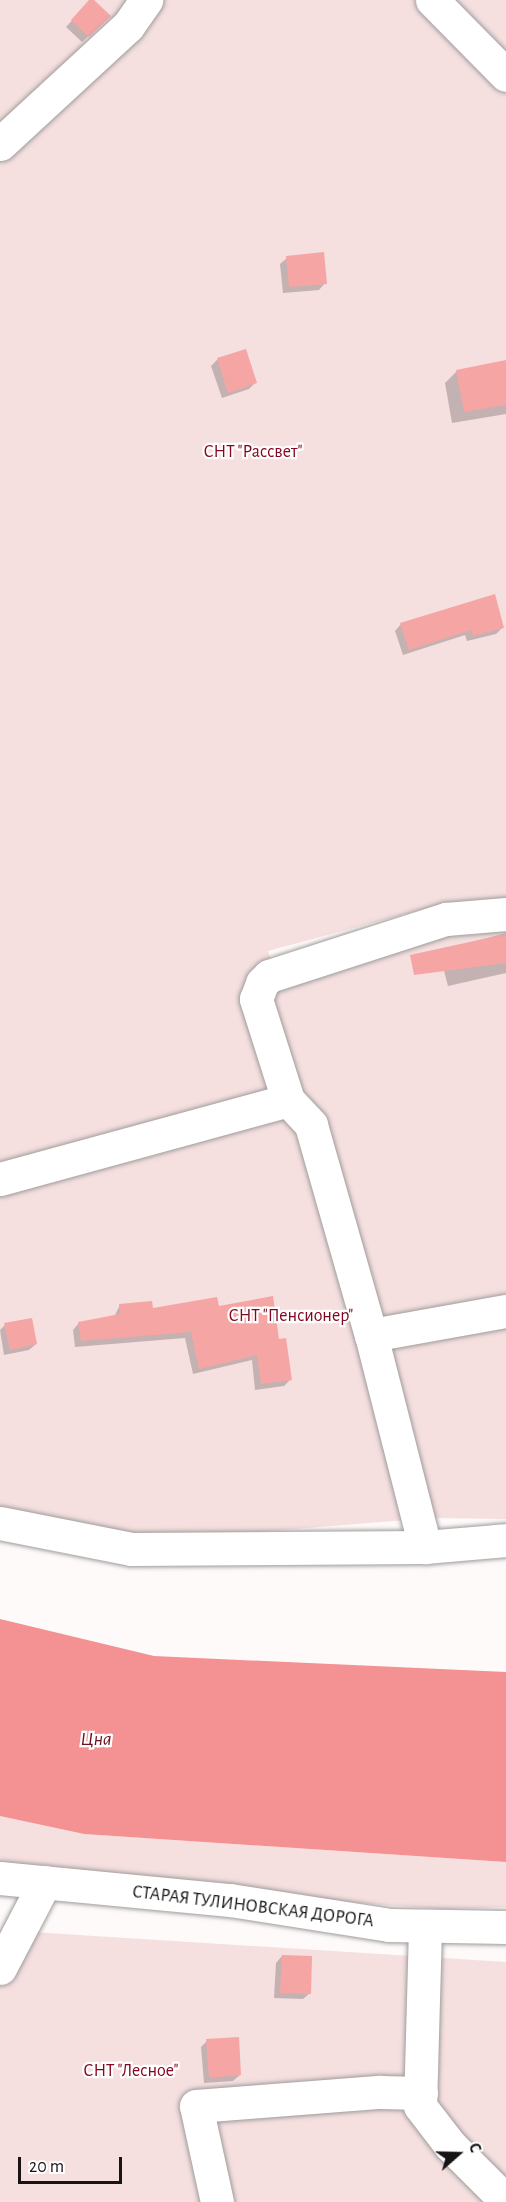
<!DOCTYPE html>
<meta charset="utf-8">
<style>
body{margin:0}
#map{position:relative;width:506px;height:2202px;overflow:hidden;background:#fefafa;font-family:"Alegreya Sans",sans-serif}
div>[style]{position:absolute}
.green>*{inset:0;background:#f5dfdf}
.water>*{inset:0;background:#f49192}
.shadow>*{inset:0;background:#0003}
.building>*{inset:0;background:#f6a5a5}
.roads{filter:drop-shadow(0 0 2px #a09c9c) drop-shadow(0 0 2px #a09c9c)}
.minor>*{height:33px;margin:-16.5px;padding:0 16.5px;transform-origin:16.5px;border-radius:16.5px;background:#fff}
span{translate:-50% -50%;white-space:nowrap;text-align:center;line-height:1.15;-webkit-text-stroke:4.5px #fff;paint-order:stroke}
.park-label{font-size:18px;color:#820720}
.street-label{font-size:18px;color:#161414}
.water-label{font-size:20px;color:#6a121e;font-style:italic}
.north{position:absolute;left:428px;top:2124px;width:60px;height:60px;-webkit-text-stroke:4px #fff;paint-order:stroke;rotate:70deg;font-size:16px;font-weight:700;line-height:24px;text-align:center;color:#161414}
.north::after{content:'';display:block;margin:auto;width:21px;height:27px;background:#161414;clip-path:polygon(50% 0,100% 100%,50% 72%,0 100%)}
.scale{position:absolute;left:18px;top:2157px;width:104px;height:27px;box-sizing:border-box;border:3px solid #161414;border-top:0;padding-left:8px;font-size:18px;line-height:21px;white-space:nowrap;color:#161414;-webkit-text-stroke:4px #fff;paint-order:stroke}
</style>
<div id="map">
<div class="green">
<div style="clip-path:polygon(0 0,506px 0,506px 904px,435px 906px,268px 951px,278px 984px,430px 935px,506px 920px,506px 1519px,431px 1518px,97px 1545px,0 1524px)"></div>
<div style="clip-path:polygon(0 1816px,84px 1834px,506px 1862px,506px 1907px,443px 1909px,91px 1884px,0 1866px)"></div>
<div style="clip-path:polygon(0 1930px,506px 1962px,506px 2202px,0 2202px)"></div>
</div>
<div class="water">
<div style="clip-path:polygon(0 1619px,154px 1656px,506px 1672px,506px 1862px,84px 1834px,0 1816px)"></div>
</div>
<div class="shadow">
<div style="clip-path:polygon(91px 0,109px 16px,82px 42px,66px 27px)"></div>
<div style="clip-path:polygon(287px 258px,325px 283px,319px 290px,283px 293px,280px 264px)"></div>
<div style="clip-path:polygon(245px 351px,255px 383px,249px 389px,222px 398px,211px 366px,217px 360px)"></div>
<div style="clip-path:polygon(506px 362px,506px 414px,452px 423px,445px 383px,457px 371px)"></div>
<div style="clip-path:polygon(401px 624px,502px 628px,496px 634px,467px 641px,465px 635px,403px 655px,395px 631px)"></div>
<div style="clip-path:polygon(506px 933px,506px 973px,448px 986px,440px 955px,446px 949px)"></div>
<div style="clip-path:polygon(120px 1305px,151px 1310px,218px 1307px,278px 1340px,290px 1380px,284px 1386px,255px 1390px,252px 1360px,193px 1374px,185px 1338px,75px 1347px,73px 1330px,79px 1323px,114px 1317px)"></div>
<div style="clip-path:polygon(5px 1325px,36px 1344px,29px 1350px,4px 1355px,0 1330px)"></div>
<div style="clip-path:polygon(282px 1956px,310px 1993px,303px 1999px,274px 1998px,276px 1963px)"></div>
<div style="clip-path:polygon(207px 2041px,240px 2075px,233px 2081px,204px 2083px,201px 2047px)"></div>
</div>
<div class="building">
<div style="clip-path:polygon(89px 0,94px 0,111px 16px,89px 37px,71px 20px)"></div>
<div style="clip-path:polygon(324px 252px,327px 284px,289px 287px,286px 256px)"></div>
<div style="clip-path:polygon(246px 349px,257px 383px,228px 393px,217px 358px)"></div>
<div style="clip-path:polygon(506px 360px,506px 405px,464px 412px,456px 370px)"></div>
<div style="clip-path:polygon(495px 594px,504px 628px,473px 636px,471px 630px,409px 650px,400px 623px)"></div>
<div style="clip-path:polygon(506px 934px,506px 963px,414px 975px,410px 955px)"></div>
<div style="clip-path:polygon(273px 1296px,279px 1339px,286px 1338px,292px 1380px,261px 1384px,257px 1355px,199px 1369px,191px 1332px,81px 1341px,78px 1322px,120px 1314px,119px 1304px,152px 1301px,153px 1308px,217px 1297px,219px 1306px)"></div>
<div style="clip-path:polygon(32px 1318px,37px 1344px,10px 1350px,4px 1323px)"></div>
<div style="clip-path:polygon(282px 1955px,312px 1956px,311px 1994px,280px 1993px)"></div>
<div style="clip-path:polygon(239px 2037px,241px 2075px,209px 2078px,206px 2039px)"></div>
</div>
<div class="roads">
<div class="minor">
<div style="left:432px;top:0;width:105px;rotate:45.4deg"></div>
<div style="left:0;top:144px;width:174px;rotate:-42.7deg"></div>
<div style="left:128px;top:26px;width:32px;rotate:-55deg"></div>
<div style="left:288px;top:1100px;width:106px;rotate:-107.6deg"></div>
<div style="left:256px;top:999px;width:17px;rotate:-69deg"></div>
<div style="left:262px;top:983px;width:10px;rotate:-45deg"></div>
<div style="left:269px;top:976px;width:186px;rotate:-17.9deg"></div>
<div style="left:446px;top:919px;width:60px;rotate:-4.8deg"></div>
<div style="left:0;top:1179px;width:299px;rotate:-15.3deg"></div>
<div style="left:288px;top:1100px;width:34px;rotate:47deg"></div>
<div style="left:311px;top:1125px;width:218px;rotate:74.1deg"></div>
<div style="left:371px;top:1335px;width:137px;rotate:-10.1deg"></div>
<div style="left:371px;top:1335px;width:219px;rotate:75.7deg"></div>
<div style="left:0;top:1523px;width:134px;rotate:11.2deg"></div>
<div style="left:131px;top:1549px;width:294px;rotate:-0.4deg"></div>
<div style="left:425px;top:1547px;width:81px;rotate:-4.9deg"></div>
<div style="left:0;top:1878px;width:231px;rotate:5.5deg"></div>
<div style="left:230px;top:1900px;width:161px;rotate:8.9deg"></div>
<div style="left:389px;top:1925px;width:117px;rotate:1deg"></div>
<div style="left:425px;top:1928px;width:178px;rotate:91.6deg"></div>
<div style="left:420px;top:2106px;width:49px;rotate:52.4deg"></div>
<div style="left:450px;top:2145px;width:79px;rotate:45deg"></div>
<div style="left:0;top:1968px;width:97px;rotate:-62.4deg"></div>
<div style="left:217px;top:2202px;width:98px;rotate:-102.3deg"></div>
<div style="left:196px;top:2106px;width:185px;rotate:-4.4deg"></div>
<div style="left:380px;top:2092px;width:41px;rotate:1.4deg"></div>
</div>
</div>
<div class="park-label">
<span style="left:253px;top:452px">СНТ "Рассвет"</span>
<span style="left:291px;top:1316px">СНТ "Пенсионер"</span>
<span style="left:131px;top:2071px">СНТ "Лесное"</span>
</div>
<div class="street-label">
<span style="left:253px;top:1907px;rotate:7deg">СТАРАЯ ТУЛИНОВСКАЯ ДОРОГА</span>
</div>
<div class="water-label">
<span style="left:96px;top:1739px">Цна</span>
</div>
<div class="north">С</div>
<div class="scale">20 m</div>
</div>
